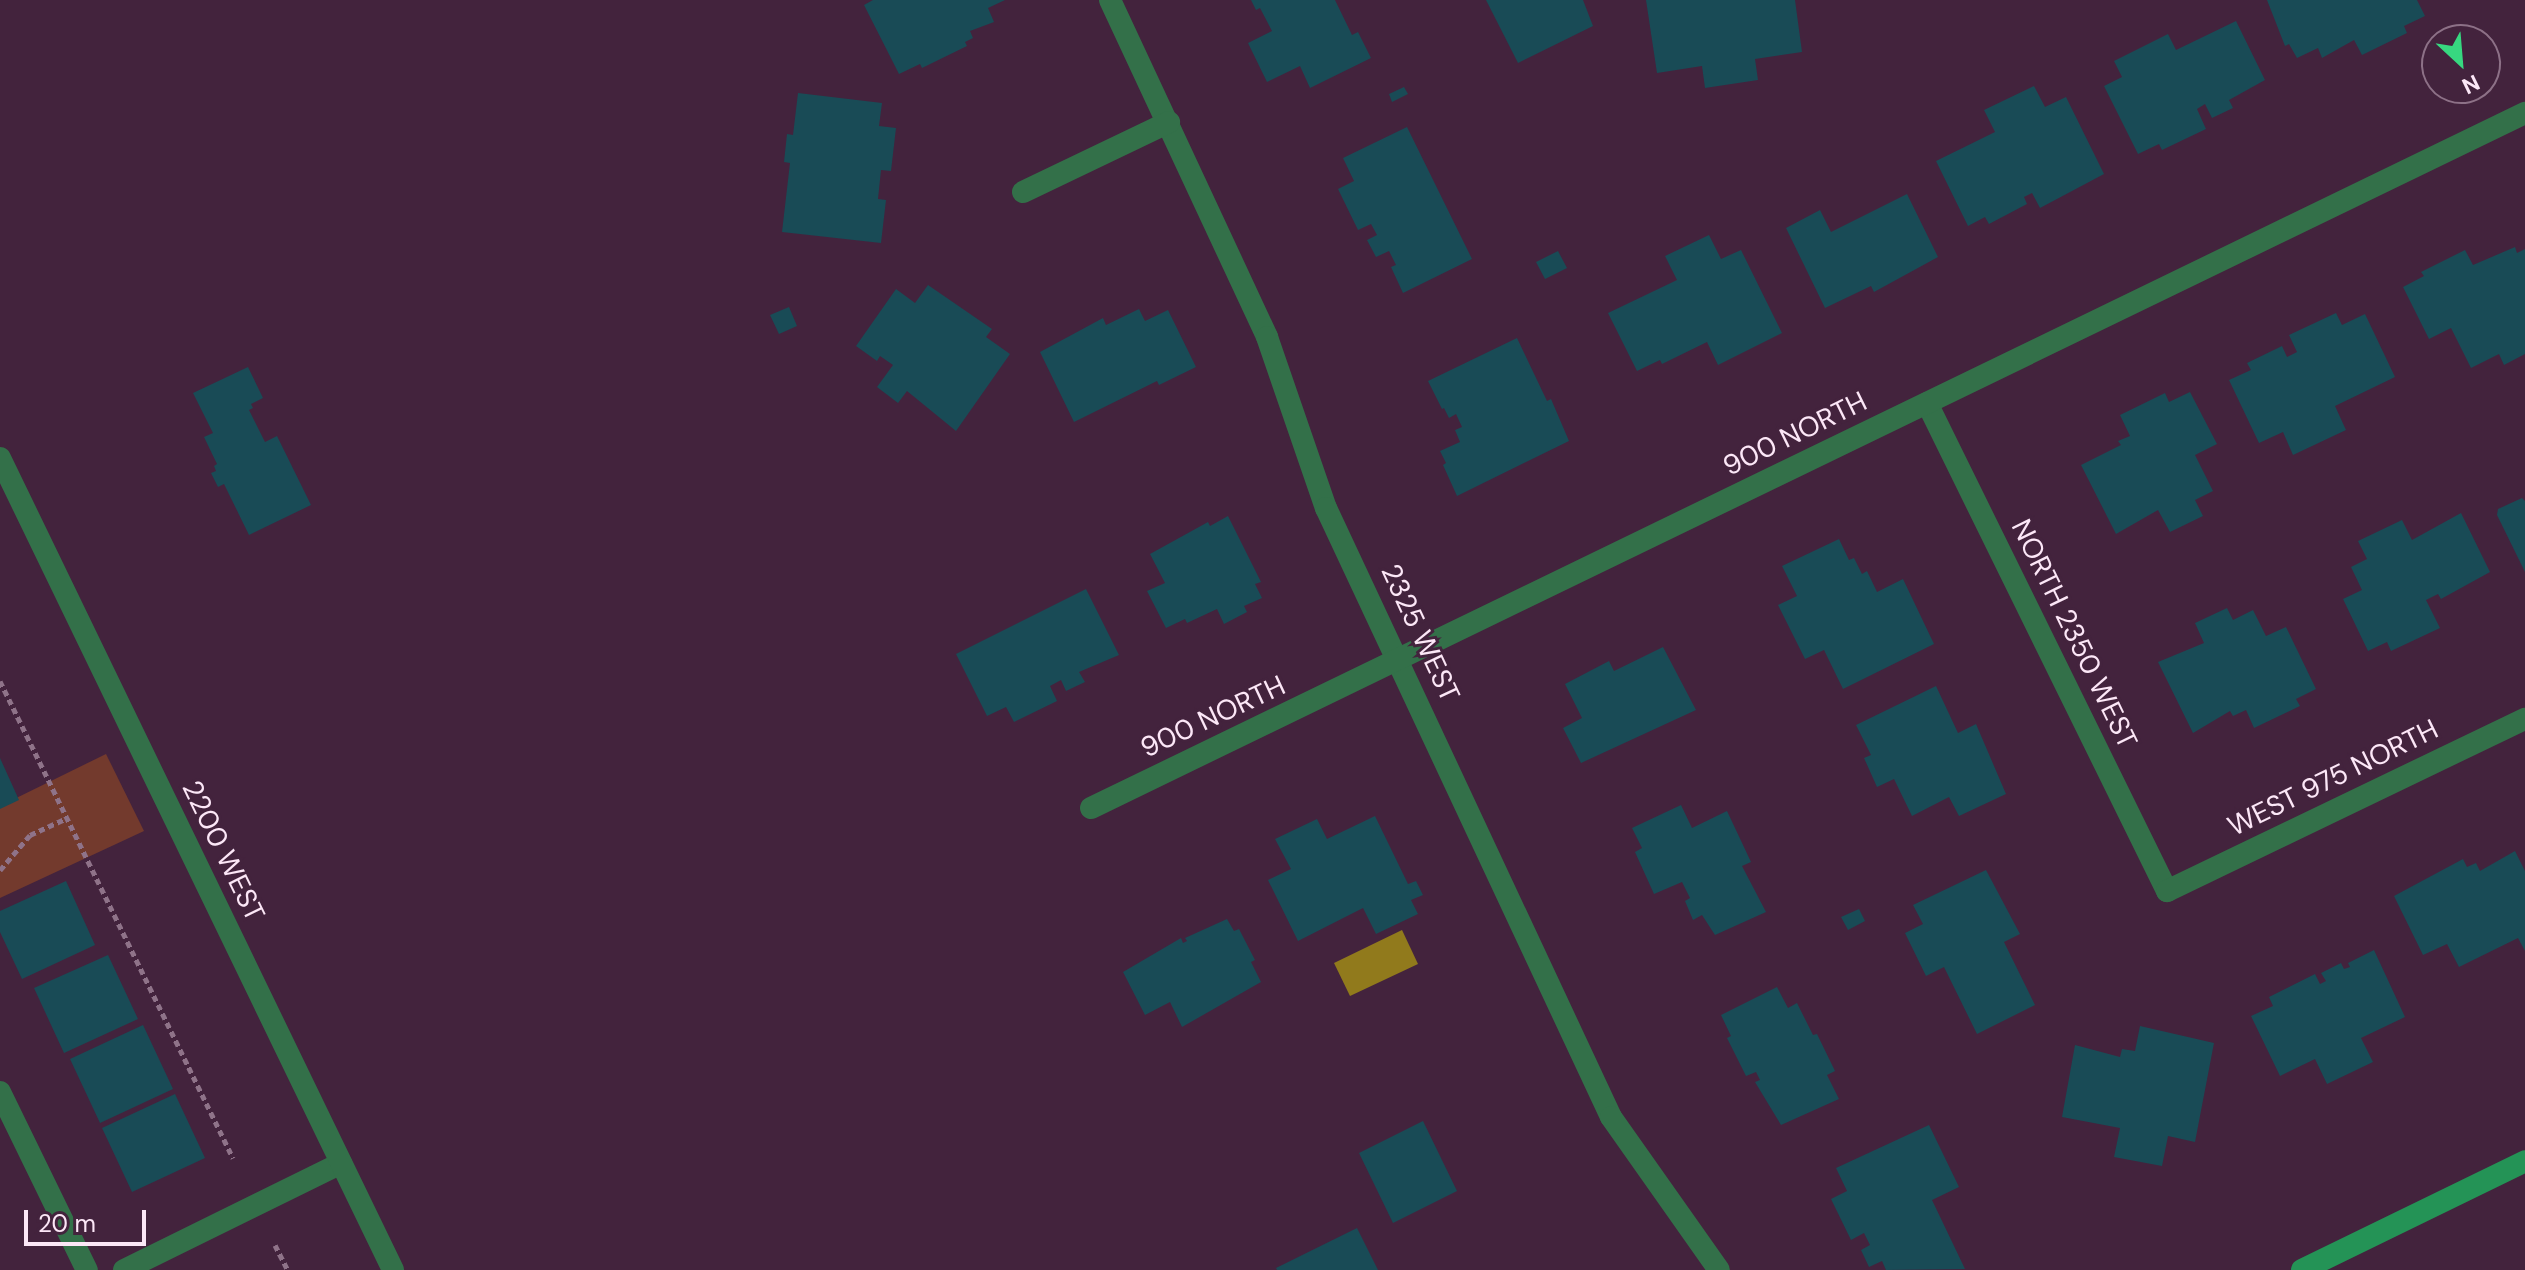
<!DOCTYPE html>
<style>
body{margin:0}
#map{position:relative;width:2525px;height:1270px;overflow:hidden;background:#43233d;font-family:"DM Sans",sans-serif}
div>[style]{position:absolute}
.green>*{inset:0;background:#733a2d}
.water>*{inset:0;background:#917a1c}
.building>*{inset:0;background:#194b56}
.path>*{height:5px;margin-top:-2.5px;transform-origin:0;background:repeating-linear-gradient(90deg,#8f7389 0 6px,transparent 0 10px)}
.minor>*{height:22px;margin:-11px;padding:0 11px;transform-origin:11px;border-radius:11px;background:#337049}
.tertiary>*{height:22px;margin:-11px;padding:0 11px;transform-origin:11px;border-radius:11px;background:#337049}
.secondary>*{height:22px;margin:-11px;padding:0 11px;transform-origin:11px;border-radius:11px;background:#249356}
span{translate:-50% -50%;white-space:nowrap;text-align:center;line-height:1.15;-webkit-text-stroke:6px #43233d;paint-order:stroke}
.street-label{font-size:28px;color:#fce7f7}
.north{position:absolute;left:2421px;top:24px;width:80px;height:80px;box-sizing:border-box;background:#43233d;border:2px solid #8d7187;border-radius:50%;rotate:154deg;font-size:22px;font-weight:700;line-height:32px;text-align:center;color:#fce7f7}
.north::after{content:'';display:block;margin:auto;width:28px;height:36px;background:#37d880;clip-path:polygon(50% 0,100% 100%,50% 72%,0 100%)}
.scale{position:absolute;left:24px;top:1210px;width:122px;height:36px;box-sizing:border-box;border:4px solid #fce7f7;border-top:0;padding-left:10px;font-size:24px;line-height:28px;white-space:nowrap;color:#fce7f7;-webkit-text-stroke:6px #43233d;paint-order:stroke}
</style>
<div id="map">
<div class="green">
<div style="clip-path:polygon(106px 754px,144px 831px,0 898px,0 806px)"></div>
</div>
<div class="water">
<div style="clip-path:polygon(1402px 930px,1418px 964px,1350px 996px,1334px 963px)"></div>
</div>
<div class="building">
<div style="clip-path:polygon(873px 0,1005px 0,988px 8px,994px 22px,970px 31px,973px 38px,965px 42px,967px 46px,922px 68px,920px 64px,899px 74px,864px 5px)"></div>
<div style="clip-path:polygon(1251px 0,1335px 0,1352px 35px,1358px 32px,1371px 58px,1310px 88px,1300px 66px,1267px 82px,1248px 43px,1272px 31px,1260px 8px,1256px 10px)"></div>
<div style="clip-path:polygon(1486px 0,1583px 0,1593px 26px,1518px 63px)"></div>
<div style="clip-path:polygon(1646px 0,1795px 0,1802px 52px,1755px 59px,1758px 80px,1705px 88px,1702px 66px,1657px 73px)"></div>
<div style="clip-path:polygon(2267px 0,2417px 0,2425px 16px,2404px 26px,2407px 33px,2362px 55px,2354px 40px,2322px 58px,2318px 48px,2297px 58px,2289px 44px,2285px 46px)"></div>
<div style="clip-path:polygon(2236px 21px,2265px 80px,2229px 100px,2233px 108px,2212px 118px,2205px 104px,2197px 109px,2206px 129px,2162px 150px,2159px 144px,2138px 154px,2104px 86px,2122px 77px,2114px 61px,2168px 34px,2176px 50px)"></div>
<div style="clip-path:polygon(2034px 86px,2045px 107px,2066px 97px,2104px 174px,2040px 208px,2032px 193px,2024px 197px,2027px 204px,1989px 224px,1985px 217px,1968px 226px,1936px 161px,1995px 132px,1984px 110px)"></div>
<div style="clip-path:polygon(1404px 87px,1408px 94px,1392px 102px,1389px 94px)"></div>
<div style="clip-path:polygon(798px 93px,882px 103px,879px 126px,896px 128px,891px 171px,881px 170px,878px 199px,886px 200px,881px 243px,782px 232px,790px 163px,784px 162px,787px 134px,793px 135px)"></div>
<div style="clip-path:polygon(1407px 127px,1472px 259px,1403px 293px,1391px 267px,1396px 265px,1389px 251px,1376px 257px,1367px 240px,1377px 235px,1371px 224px,1358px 230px,1338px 189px,1354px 181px,1343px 158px)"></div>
<div style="clip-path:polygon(1907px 194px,1938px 257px,1874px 292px,1871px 286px,1825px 308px,1786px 228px,1820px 210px,1831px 232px)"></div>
<div style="clip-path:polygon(1709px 235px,1721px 259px,1741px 250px,1782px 333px,1718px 365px,1707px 342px,1662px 364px,1660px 360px,1637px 371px,1608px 313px,1677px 280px,1665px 256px)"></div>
<div style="clip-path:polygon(2515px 247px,2517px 253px,2525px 249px,2525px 354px,2504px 365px,2499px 354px,2471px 368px,2451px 328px,2429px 339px,2403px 287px,2424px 276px,2421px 272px,2465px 250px,2473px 265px)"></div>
<div style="clip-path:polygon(1558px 251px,1567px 268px,1545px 279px,1536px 262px)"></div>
<div style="clip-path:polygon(928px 285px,992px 329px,986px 337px,1010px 354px,956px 431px,907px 391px,898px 403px,877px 387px,893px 365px,880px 356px,877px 361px,856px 346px,896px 289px,915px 303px)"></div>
<div style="clip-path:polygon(789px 307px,797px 326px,779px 334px,770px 315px)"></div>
<div style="clip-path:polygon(1139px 309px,1145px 321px,1168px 310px,1196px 367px,1159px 385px,1157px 381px,1074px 422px,1040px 352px,1103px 318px,1106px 325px)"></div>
<div style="clip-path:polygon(2336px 313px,2342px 325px,2365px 314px,2395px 377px,2335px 406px,2346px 430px,2293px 455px,2283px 432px,2259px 443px,2229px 380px,2251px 370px,2247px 363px,2282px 346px,2287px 357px,2297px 352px,2289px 335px)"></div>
<div style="clip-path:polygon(1517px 338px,1547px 401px,1551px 399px,1569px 441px,1457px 496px,1443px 465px,1446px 463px,1440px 451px,1460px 442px,1455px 430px,1462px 427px,1456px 414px,1449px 418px,1444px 408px,1442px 409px,1428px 381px)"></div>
<div style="clip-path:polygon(248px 367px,263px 398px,251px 404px,253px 408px,249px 410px,265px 442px,277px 436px,311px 505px,249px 535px,224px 484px,218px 487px,211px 473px,216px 471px,214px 466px,217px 464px,204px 437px,213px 433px,193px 393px)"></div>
<div style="clip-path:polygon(2190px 392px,2217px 444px,2195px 455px,2213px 491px,2195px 500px,2203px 516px,2170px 532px,2158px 510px,2116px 534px,2081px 465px,2121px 445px,2118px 441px,2130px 436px,2120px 415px,2165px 393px,2169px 402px)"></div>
<div style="clip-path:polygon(2522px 498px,2525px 501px,2525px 572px,2497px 515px,2498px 509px)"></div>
<div style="clip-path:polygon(2461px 513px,2490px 572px,2441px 599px,2438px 594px,2426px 600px,2440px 628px,2391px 651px,2387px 642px,2368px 651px,2343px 599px,2362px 590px,2351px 567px,2367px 559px,2358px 541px,2402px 520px,2412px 540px)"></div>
<div style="clip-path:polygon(1228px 516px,1261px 582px,1255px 584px,1262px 598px,1244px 606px,1247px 612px,1224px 624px,1217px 609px,1187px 623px,1185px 619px,1166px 628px,1147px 591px,1165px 583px,1150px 554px,1208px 522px,1210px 526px)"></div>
<div style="clip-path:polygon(1839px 539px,1849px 560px,1854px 558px,1862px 574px,1867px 571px,1877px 592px,1903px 579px,1934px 644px,1843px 689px,1824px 650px,1805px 659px,1778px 605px,1797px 596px,1782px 566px)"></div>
<div style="clip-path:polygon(1086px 589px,1119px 655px,1079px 672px,1085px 682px,1066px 691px,1061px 680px,1050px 686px,1057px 701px,1014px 722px,1006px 707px,987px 716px,956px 654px)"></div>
<div style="clip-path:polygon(2227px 608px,2233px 620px,2253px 610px,2266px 636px,2286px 627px,2316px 689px,2296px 699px,2300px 706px,2254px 728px,2246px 710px,2233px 716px,2230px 711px,2193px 733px,2158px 662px,2204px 643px,2195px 623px)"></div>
<div style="clip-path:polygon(1663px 647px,1696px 710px,1581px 763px,1563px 728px,1582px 718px,1565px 684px,1609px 661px,1614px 671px)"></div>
<div style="clip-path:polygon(1936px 686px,1958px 733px,1976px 724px,2006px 794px,1959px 816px,1949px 797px,1912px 816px,1894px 779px,1877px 787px,1864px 758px,1871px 755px,1856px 725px)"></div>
<div style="clip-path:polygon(0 758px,19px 800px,0 809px)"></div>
<div style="clip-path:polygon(1681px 805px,1692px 828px,1727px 811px,1751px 862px,1742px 866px,1766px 912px,1715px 935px,1702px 915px,1693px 920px,1685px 901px,1690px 898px,1682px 882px,1654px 894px,1635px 852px,1642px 848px,1632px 828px)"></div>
<div style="clip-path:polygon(1375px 816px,1408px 884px,1416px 881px,1423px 895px,1411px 900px,1418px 914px,1376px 934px,1363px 908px,1298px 941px,1268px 880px,1291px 869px,1275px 839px,1317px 819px,1327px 839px)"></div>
<div style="clip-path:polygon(2515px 851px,2525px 871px,2525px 951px,2518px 938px,2459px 967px,2447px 944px,2423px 955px,2394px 896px,2463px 859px,2467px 867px,2476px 863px,2480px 871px)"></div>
<div style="clip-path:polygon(1986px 870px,2020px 934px,2004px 942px,2035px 1005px,1977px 1034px,1944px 967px,1926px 976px,1905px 933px,1923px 924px,1913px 905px)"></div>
<div style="clip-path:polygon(66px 881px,95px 945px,22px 979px,0 932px,0 911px)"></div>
<div style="clip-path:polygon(1859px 909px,1865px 921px,1848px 930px,1841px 917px)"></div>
<div style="clip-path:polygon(1227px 919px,1234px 931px,1239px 929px,1255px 960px,1251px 962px,1261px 982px,1182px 1027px,1170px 1002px,1145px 1015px,1123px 972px,1181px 938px,1183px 943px,1187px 941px,1185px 938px)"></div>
<div style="clip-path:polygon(2374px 950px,2405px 1017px,2361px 1038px,2373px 1062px,2327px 1084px,2315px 1059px,2280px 1076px,2251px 1016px,2273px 1006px,2269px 997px,2315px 974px,2320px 984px,2326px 981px,2321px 973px,2341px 963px,2344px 969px,2350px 967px,2348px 963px)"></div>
<div style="clip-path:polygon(108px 955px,138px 1019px,64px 1053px,34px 988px)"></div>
<div style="clip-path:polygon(1777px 987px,1788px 1008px,1797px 1003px,1813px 1035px,1817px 1034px,1835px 1071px,1827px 1075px,1839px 1099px,1781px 1125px,1755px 1082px,1760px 1080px,1756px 1072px,1746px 1076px,1727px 1038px,1731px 1036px,1721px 1015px)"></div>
<div style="clip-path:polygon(143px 1025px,173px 1089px,100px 1123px,70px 1059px)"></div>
<div style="clip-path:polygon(2140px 1026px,2214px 1043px,2195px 1142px,2168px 1136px,2162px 1166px,2114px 1157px,2120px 1128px,2062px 1117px,2075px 1045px,2120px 1057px,2122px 1049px,2135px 1051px)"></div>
<div style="clip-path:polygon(175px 1094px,205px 1158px,132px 1192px,102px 1128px)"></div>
<div style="clip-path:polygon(1423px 1121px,1457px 1191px,1393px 1223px,1359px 1153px)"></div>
<div style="clip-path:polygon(1929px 1125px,1959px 1187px,1932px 1200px,1965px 1269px,1886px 1270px,1882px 1261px,1869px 1267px,1861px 1250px,1870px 1245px,1864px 1233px,1851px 1240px,1831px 1199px,1847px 1191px,1836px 1168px)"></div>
<div style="clip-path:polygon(1357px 1228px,1378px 1270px,1277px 1270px,1276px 1268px)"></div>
</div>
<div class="path">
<div style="left:0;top:681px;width:531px;rotate:63.97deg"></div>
<div style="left:0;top:870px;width:46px;rotate:-49.4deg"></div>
<div style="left:30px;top:835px;width:41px;rotate:-24.7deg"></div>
<div style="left:275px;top:1245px;width:28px;rotate:63deg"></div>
</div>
<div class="minor">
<div style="left:1110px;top:0;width:372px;rotate:65deg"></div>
<div style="left:1267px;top:337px;width:181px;rotate:71deg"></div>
<div style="left:1326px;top:508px;width:672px;rotate:64.92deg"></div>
<div style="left:1611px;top:1117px;width:187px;rotate:54.8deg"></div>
<div style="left:1023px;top:192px;width:162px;rotate:-25.6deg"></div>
<div style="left:1927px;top:403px;width:544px;rotate:63.81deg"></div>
<div style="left:2167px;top:891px;width:397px;rotate:-25.7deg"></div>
<div style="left:1091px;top:808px;width:1594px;rotate:-25.86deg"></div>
<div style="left:0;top:1092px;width:198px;rotate:64deg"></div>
<div style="left:124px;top:1270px;width:242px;rotate:-26.2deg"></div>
</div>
<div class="tertiary">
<div style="left:0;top:458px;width:902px;rotate:64.17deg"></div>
</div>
<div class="secondary">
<div style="left:2302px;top:1270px;width:248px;rotate:-26deg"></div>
</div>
<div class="street-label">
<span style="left:1795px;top:434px;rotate:-26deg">900 NORTH</span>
<span style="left:1420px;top:633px;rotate:65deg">2325 WEST</span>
<span style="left:2074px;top:634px;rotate:64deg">NORTH 2350 WEST</span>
<span style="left:1213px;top:717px;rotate:-25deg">900 NORTH</span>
<span style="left:2333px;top:778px;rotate:-26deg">WEST 975 NORTH</span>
<span style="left:223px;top:851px;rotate:64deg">2200 WEST</span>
</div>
<div class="north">N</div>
<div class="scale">20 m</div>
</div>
